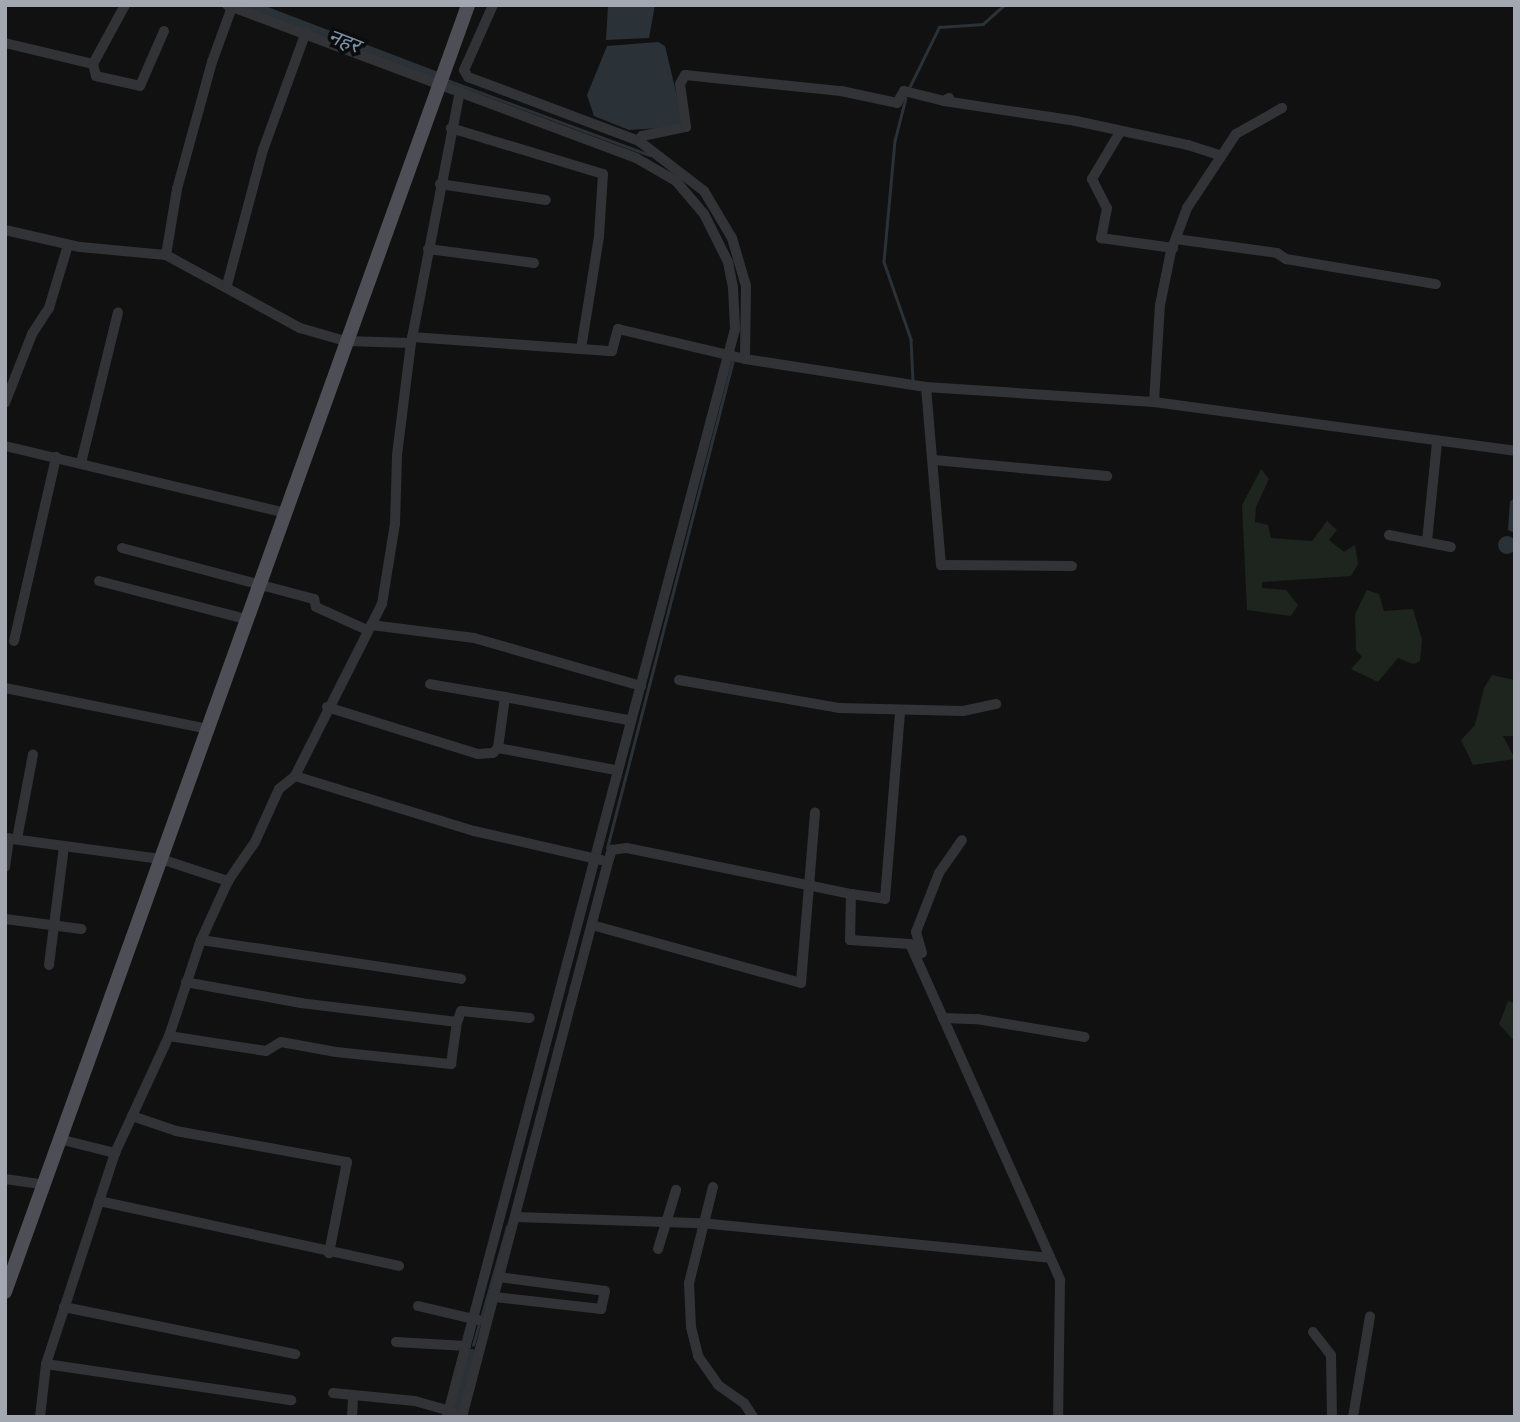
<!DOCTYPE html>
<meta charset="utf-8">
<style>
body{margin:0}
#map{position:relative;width:1520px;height:1422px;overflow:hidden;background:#111112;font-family:Karla,"Noto Sans Devanagari",sans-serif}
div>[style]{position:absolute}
.green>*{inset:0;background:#1d251e}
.water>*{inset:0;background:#2a3137}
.round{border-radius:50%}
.stream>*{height:2.5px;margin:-1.25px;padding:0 1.25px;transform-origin:1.25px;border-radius:1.25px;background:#2a3137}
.canal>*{height:9px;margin:-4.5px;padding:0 4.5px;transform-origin:4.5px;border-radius:4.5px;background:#2a3137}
.minor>*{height:10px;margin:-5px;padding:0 5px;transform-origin:5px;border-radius:5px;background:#323337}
.major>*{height:14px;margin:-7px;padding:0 7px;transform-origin:7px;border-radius:7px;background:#4e4f56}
span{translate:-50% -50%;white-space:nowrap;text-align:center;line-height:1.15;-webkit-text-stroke:7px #0c0c0d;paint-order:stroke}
.water-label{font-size:21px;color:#7b93ac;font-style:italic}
.frame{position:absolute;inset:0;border:7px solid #a3a7b2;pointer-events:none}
</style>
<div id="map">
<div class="green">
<div style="clip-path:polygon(1261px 469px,1269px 479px,1256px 507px,1255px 522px,1268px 525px,1271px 538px,1312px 541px,1327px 521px,1337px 530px,1329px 540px,1344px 552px,1355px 545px,1358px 564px,1351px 576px,1262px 582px,1262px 588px,1286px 590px,1298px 605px,1291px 616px,1247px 610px,1242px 505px)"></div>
<div style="clip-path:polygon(1367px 590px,1379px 594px,1384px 611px,1413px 609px,1422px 640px,1420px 661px,1413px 664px,1398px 658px,1378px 682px,1351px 669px,1362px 657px,1356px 650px,1355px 614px)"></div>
<div style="clip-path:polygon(1492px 675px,1515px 680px,1515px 736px,1503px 736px,1515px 759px,1473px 765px,1461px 740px,1475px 725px,1484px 688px)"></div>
<div style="clip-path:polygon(1508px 1001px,1515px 1003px,1515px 1042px,1499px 1024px)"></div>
</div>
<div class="water">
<div style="clip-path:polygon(608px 5px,655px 5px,649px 38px,606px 40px)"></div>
<div style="clip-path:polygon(658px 42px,665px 46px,682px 117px,679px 127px,629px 130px,594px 116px,587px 95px,607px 46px)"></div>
<div style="clip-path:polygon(1515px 498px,1515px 533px,1508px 530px,1510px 501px)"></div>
<div class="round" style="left:1498px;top:536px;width:18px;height:18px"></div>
</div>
<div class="stream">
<div style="left:447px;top:80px;width:216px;rotate:20.3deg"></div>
<div style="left:909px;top:88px;width:68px;rotate:-63.8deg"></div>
<div style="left:939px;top:27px;width:44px;rotate:-3.9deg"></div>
<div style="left:983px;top:24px;width:28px;rotate:-42deg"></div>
<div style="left:906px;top:98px;width:44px;rotate:104.3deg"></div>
<div style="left:895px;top:141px;width:121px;rotate:95.2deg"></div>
<div style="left:884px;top:262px;width:82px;rotate:70.7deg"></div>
<div style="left:911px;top:339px;width:42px;rotate:87.3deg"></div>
<div style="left:607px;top:848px;width:504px;rotate:-75.52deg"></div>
<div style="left:481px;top:1318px;width:95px;rotate:-74.1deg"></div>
<div style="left:473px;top:1345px;width:22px;rotate:-74deg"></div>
</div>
<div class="canal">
<div style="left:251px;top:5px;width:199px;rotate:20.9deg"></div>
<div style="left:455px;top:1417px;width:66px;rotate:-76deg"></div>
</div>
<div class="minor">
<div style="left:227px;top:5px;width:437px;rotate:20.5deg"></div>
<div style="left:636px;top:158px;width:46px;rotate:29.9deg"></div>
<div style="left:676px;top:181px;width:43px;rotate:49.7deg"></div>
<div style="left:704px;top:214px;width:54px;rotate:63.4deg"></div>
<div style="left:728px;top:262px;width:26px;rotate:79deg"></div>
<div style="left:733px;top:288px;width:41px;rotate:87.2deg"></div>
<div style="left:735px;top:329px;width:1125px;rotate:104.83deg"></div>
<div style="left:493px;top:5px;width:71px;rotate:114deg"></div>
<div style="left:464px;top:70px;width:8px;rotate:60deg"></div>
<div style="left:468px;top:77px;width:183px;rotate:20.5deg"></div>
<div style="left:639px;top:141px;width:82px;rotate:37.6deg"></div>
<div style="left:704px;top:191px;width:55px;rotate:59.2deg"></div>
<div style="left:732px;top:238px;width:50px;rotate:73.7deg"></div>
<div style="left:746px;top:286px;width:73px;rotate:90.8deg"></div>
<div style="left:5px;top:43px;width:90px;rotate:13.4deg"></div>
<div style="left:93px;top:64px;width:67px;rotate:-61.5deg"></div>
<div style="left:93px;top:64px;width:12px;rotate:76deg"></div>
<div style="left:96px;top:76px;width:45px;rotate:12.8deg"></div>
<div style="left:140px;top:86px;width:60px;rotate:-66.4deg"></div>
<div style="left:944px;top:101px;width:134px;rotate:8.6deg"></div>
<div style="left:1076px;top:121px;width:115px;rotate:12.1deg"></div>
<div style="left:1188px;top:145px;width:35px;rotate:18deg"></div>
<div style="left:1120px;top:132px;width:55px;rotate:120.8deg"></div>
<div style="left:1092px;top:179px;width:33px;rotate:63deg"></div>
<div style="left:1107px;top:208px;width:31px;rotate:101deg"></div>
<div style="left:1101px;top:238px;width:73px;rotate:7.9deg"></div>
<div style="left:639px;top:141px;width:6px;rotate:-59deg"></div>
<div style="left:642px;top:136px;width:45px;rotate:-11.6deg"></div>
<div style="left:686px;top:127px;width:43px;rotate:-97.9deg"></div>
<div style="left:680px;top:84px;width:10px;rotate:-61deg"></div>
<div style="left:685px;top:75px;width:157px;rotate:5.9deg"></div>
<div style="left:841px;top:91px;width:57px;rotate:12.1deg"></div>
<div style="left:897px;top:103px;width:14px;rotate:-60deg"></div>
<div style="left:904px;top:91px;width:41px;rotate:14deg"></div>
<div style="left:944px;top:101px;width:6px;rotate:-31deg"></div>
<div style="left:440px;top:184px;width:107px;rotate:8.6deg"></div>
<div style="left:5px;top:230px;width:77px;rotate:12.8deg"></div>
<div style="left:80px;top:247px;width:86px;rotate:5.3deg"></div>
<div style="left:166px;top:255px;width:153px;rotate:28.6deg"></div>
<div style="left:300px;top:328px;width:47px;rotate:16.1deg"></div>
<div style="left:345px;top:341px;width:66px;rotate:1.7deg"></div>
<div style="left:1176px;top:239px;width:102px;rotate:7.9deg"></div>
<div style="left:1277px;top:253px;width:11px;rotate:34deg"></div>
<div style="left:1286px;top:259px;width:152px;rotate:9.5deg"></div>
<div style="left:428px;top:249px;width:107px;rotate:7.5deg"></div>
<div style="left:166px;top:255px;width:67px;rotate:-80.5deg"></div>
<div style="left:177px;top:189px;width:132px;rotate:-74.6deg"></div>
<div style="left:212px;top:62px;width:59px;rotate:-70deg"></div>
<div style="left:227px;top:285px;width:140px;rotate:-75.1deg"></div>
<div style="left:263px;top:150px;width:126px;rotate:-70deg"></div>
<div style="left:412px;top:337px;width:169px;rotate:4.1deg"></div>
<div style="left:581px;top:349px;width:114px;rotate:-80.9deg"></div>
<div style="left:599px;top:236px;width:62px;rotate:-86.3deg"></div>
<div style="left:603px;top:174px;width:159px;rotate:-163.2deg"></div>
<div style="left:581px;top:349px;width:31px;rotate:4deg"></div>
<div style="left:612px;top:351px;width:23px;rotate:-75deg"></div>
<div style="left:618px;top:329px;width:130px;rotate:13.3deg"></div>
<div style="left:745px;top:359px;width:183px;rotate:8.8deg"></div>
<div style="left:926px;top:387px;width:228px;rotate:3.8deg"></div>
<div style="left:1154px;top:402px;width:364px;rotate:7.7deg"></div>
<div style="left:926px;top:387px;width:179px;rotate:85.2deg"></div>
<div style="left:941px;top:565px;width:131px;rotate:0.4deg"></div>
<div style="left:1154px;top:402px;width:97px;rotate:-86.5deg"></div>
<div style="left:1160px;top:305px;width:55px;rotate:-78.5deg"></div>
<div style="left:1171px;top:251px;width:46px;rotate:-69.6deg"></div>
<div style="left:1187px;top:208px;width:89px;rotate:-56.5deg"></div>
<div style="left:1236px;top:134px;width:53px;rotate:-29.5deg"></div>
<div style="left:5px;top:403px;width:74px;rotate:-68.6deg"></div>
<div style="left:32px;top:334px;width:31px;rotate:-57deg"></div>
<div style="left:49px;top:308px;width:66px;rotate:-73.2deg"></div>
<div style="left:5px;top:446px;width:286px;rotate:13.4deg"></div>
<div style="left:934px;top:460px;width:174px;rotate:5.3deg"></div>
<div style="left:81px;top:463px;width:155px;rotate:-76.2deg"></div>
<div style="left:1389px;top:535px;width:63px;rotate:11deg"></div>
<div style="left:1427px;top:541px;width:100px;rotate:-84.2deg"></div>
<div style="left:122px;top:548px;width:199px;rotate:14.9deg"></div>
<div style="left:314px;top:599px;width:8px;rotate:76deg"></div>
<div style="left:316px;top:607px;width:56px;rotate:24.3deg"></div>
<div style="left:99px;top:581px;width:152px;rotate:14.5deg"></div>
<div style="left:371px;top:625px;width:104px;rotate:7.2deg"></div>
<div style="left:474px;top:638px;width:174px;rotate:16deg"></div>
<div style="left:14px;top:641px;width:189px;rotate:-77.1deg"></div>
<div style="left:679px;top:680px;width:162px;rotate:9.9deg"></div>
<div style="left:839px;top:708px;width:124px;rotate:1.4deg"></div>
<div style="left:963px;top:711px;width:34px;rotate:-12deg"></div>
<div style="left:5px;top:688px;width:207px;rotate:11.4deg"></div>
<div style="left:505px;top:697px;width:125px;rotate:10.6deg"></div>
<div style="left:327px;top:707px;width:158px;rotate:17.3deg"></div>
<div style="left:478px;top:754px;width:15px;rotate:-4deg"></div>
<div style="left:493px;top:753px;width:7px;rotate:-45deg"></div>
<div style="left:498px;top:748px;width:51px;rotate:-82.2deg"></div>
<div style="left:505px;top:697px;width:76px;rotate:-170.2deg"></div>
<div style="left:498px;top:748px;width:120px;rotate:10.6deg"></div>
<div style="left:295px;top:776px;width:187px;rotate:17.1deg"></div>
<div style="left:474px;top:831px;width:131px;rotate:12.8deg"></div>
<div style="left:5px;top:838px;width:157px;rotate:7.7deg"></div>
<div style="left:161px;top:859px;width:71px;rotate:18.2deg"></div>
<div style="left:228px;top:881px;width:47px;rotate:-55.3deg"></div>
<div style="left:255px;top:842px;width:58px;rotate:-65.6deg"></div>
<div style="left:279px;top:789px;width:21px;rotate:-39deg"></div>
<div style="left:295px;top:776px;width:193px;rotate:-63.2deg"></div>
<div style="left:382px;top:604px;width:81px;rotate:-80.8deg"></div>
<div style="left:395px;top:524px;width:69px;rotate:-88.3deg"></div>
<div style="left:397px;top:455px;width:113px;rotate:-82.9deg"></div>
<div style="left:411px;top:343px;width:256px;rotate:-79deg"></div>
<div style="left:17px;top:839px;width:86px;rotate:-79.3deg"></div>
<div style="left:5px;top:867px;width:29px;rotate:-82deg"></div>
<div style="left:851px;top:894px;width:34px;rotate:8deg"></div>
<div style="left:885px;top:899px;width:189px;rotate:-85.4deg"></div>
<div style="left:5px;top:919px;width:77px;rotate:7.5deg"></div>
<div style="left:592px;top:925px;width:217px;rotate:15.5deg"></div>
<div style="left:801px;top:983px;width:171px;rotate:-85.3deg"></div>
<div style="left:201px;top:940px;width:263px;rotate:8.5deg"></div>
<div style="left:922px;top:953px;width:22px;rotate:-106deg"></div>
<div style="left:916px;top:932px;width:63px;rotate:-68.7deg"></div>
<div style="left:939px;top:873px;width:40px;rotate:-55.1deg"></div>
<div style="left:49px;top:965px;width:119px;rotate:-82.8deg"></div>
<div style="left:943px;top:1018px;width:34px;rotate:2deg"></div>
<div style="left:977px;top:1019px;width:109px;rotate:9.5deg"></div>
<div style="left:458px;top:1020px;width:9px;rotate:-72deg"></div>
<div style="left:461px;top:1011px;width:69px;rotate:5.8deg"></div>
<div style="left:169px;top:1036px;width:98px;rotate:8.8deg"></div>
<div style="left:266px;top:1051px;width:17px;rotate:-31deg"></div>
<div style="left:281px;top:1042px;width:56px;rotate:10.3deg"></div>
<div style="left:336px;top:1052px;width:116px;rotate:6deg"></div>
<div style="left:451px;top:1064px;width:42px;rotate:-81.9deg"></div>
<div style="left:457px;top:1022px;width:157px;rotate:-173.1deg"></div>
<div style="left:301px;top:1003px;width:117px;rotate:-169.7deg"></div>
<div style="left:132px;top:1116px;width:46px;rotate:18.8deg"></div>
<div style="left:176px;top:1131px;width:174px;rotate:10.3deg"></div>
<div style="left:347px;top:1162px;width:93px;rotate:101.2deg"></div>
<div style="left:63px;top:1140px;width:54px;rotate:14deg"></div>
<div style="left:5px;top:1179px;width:41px;rotate:8.3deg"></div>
<div style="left:713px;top:1187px;width:99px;rotate:104deg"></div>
<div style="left:689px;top:1283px;width:44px;rotate:87.4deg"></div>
<div style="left:691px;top:1327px;width:30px;rotate:76deg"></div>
<div style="left:698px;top:1356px;width:35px;rotate:55deg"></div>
<div style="left:718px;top:1385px;width:32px;rotate:35deg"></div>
<div style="left:744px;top:1403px;width:17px;rotate:57deg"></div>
<div style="left:99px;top:1201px;width:307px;rotate:12.2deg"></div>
<div style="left:516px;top:1217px;width:185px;rotate:1.9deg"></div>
<div style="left:701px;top:1223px;width:351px;rotate:5.7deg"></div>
<div style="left:658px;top:1249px;width:62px;rotate:-73deg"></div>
<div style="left:494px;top:1297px;width:108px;rotate:6.4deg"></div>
<div style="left:601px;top:1309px;width:18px;rotate:-77deg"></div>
<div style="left:605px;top:1291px;width:107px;rotate:-172.5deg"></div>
<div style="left:418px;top:1306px;width:62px;rotate:13.1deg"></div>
<div style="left:64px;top:1307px;width:236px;rotate:11.5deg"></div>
<div style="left:1313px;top:1332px;width:29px;rotate:52deg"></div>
<div style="left:1331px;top:1355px;width:62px;rotate:89.1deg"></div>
<div style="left:396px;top:1342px;width:70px;rotate:3.3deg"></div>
<div style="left:46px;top:1364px;width:248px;rotate:8.4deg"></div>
<div style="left:333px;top:1393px;width:82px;rotate:5.6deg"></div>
<div style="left:415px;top:1401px;width:40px;rotate:16deg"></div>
<div style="left:40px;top:1417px;width:53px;rotate:-83.5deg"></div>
<div style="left:46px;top:1364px;width:222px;rotate:-71.9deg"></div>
<div style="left:115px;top:1153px;width:129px;rotate:-65.2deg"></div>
<div style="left:169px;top:1036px;width:101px;rotate:-71.6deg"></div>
<div style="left:201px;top:940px;width:65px;rotate:-65.4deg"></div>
<div style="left:352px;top:1417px;width:22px;rotate:-87deg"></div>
<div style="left:462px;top:1417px;width:574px;rotate:-75.26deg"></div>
<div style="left:608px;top:862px;width:13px;rotate:-72deg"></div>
<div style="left:612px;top:850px;width:15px;rotate:-8deg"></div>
<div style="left:627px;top:848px;width:229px;rotate:11.6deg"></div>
<div style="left:851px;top:894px;width:46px;rotate:91.2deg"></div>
<div style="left:850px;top:940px;width:60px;rotate:3.8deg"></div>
<div style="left:910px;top:944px;width:368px;rotate:65.9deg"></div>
<div style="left:1060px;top:1280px;width:137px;rotate:90.8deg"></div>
<div style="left:1353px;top:1417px;width:102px;rotate:-80.4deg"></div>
</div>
<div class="major">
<div style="left:5px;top:1292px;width:1368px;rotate:-70.21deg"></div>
</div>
<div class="water-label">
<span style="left:344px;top:41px;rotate:21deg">नहर</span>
</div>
<div class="frame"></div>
</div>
